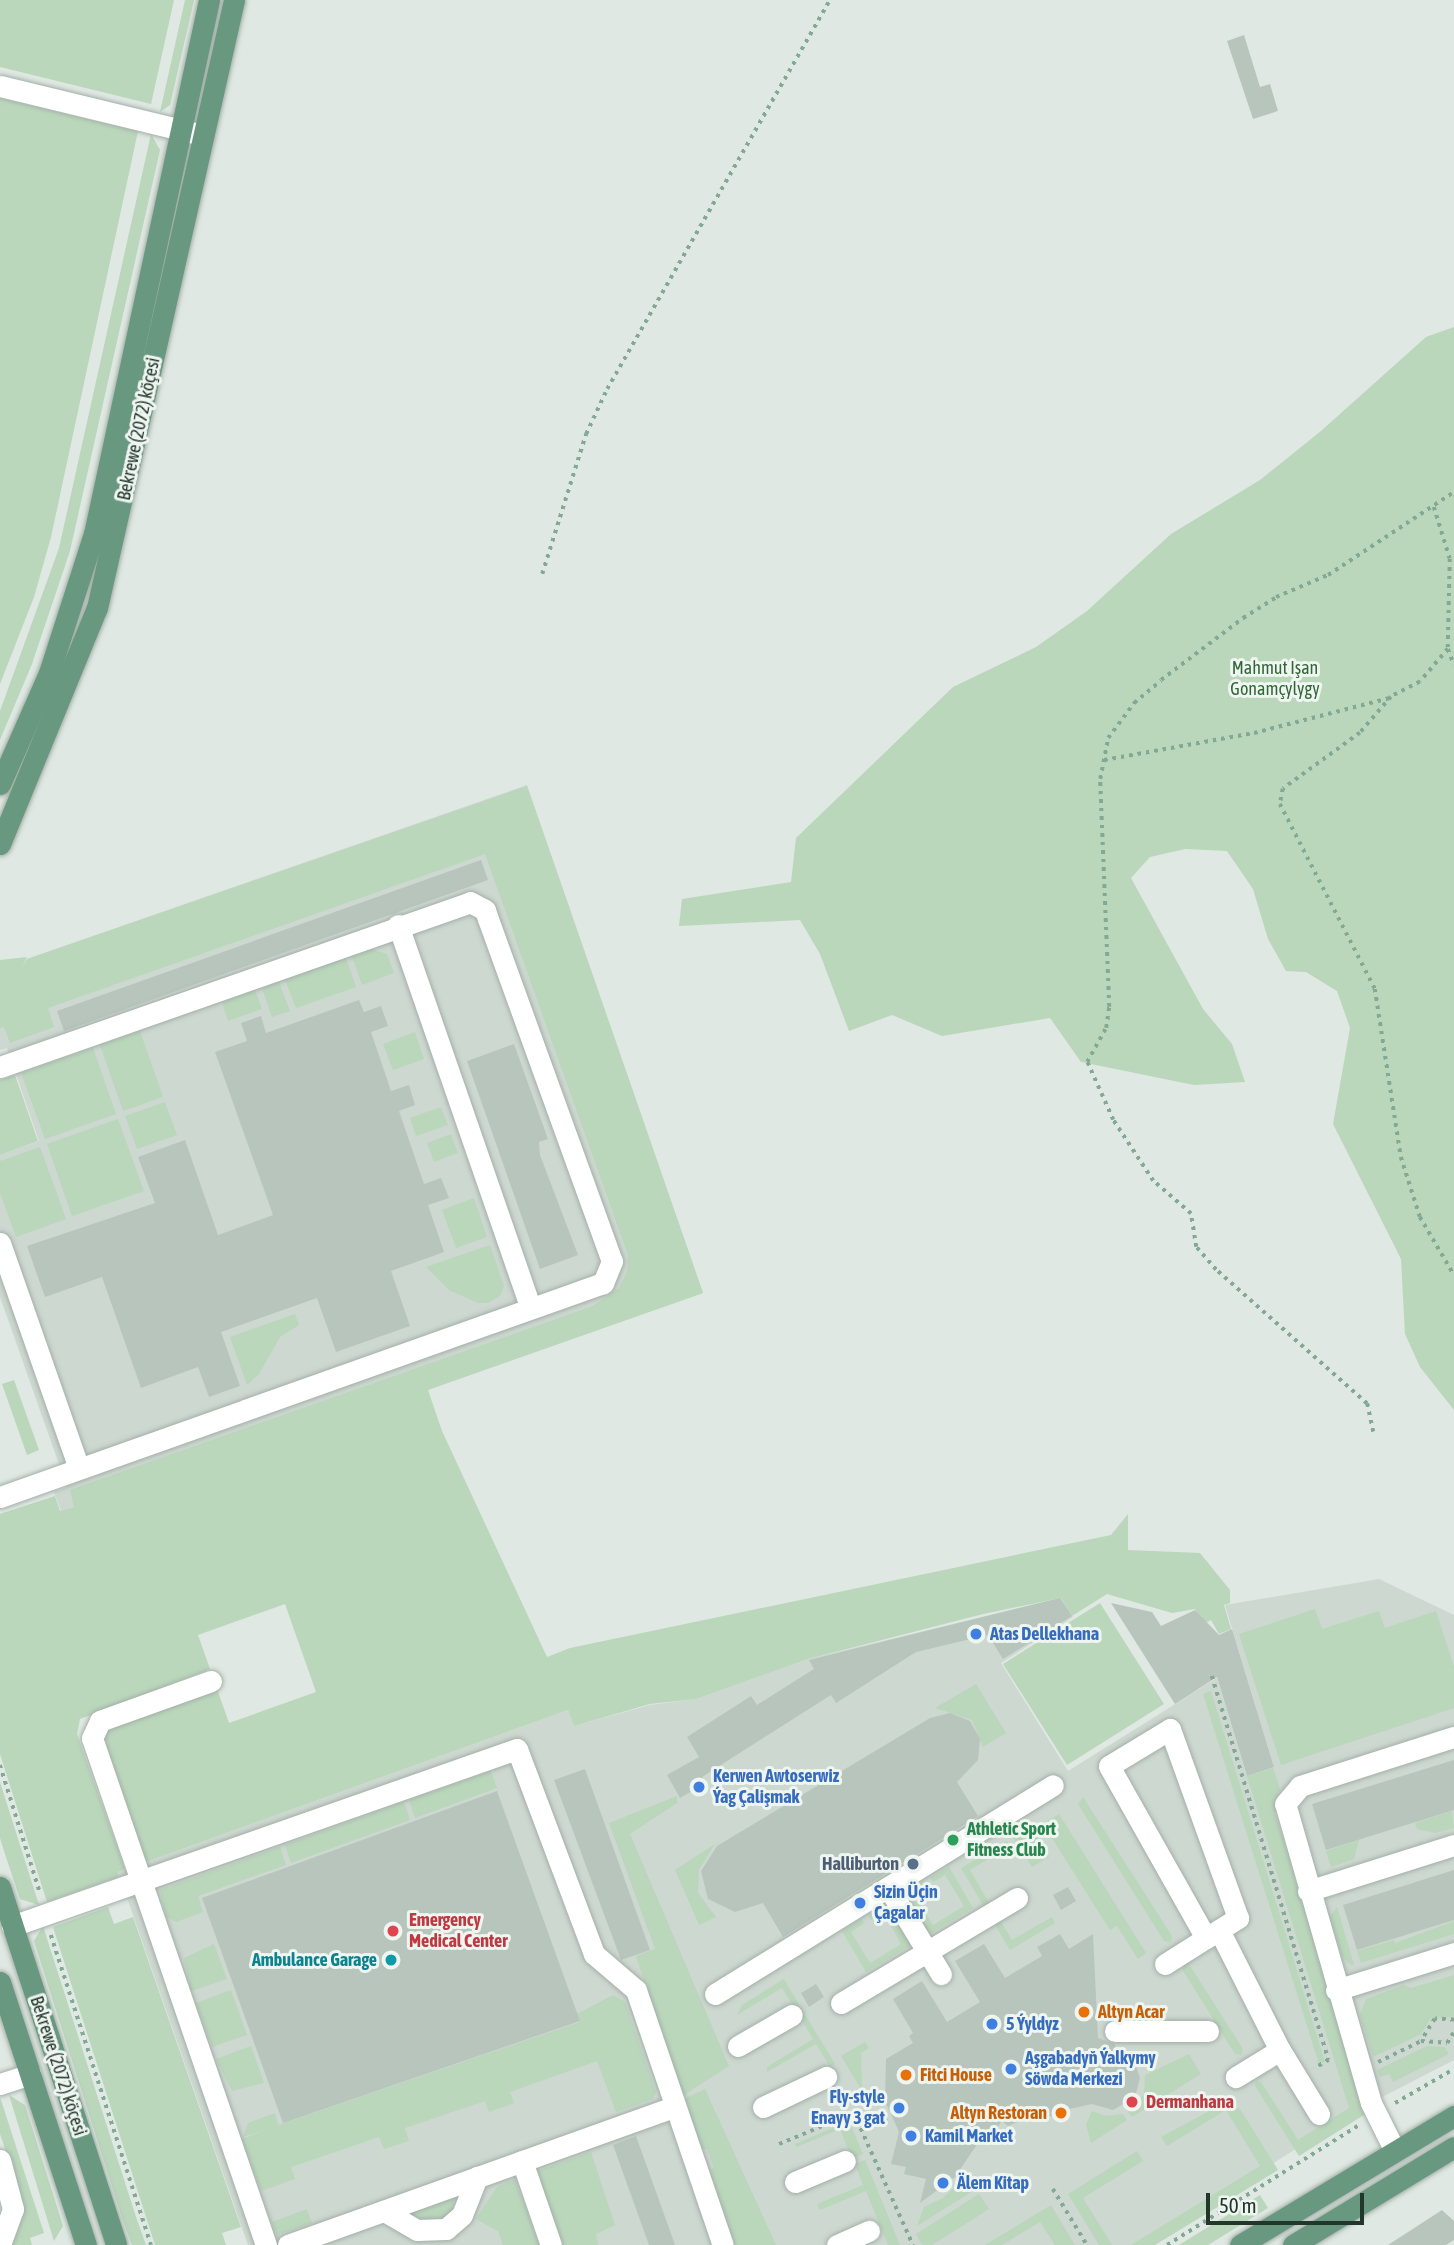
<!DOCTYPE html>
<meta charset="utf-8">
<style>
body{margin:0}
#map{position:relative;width:1454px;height:2245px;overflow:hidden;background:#dfe8e2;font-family:"Asap Condensed",sans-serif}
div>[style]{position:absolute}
.built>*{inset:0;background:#cdd8d0}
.green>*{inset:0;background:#bad7bb}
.building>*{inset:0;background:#b8c5bd}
.path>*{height:3.5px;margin-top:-1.75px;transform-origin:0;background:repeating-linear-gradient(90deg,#83a893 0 3.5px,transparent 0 8.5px)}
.roads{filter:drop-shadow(0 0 2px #a3afa8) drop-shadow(0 0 2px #a3afa8)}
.minor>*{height:21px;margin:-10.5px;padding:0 10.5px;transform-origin:10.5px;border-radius:10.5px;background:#fff}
.major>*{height:21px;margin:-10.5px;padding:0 10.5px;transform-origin:10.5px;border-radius:10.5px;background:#699880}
.dots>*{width:19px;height:19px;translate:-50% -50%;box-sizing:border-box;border:4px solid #eff5f0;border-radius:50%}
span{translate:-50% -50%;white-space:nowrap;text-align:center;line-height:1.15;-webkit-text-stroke:6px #eff5f0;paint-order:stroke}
.street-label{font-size:18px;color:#22362c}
.park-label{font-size:18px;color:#326739}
.shop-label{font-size:18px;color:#366cbe;font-weight:700}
.left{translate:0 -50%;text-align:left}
.right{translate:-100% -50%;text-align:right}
.leisure-label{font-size:18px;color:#27864d;font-weight:700}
.service-label{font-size:18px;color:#4e5e75;font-weight:700}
.health-label{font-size:18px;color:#be3a42;font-weight:700}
.culture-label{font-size:18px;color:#0d838f;font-weight:700}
.food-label{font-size:18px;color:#c56008;font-weight:700}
.scale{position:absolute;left:1206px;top:2193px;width:158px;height:32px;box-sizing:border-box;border:4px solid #22362c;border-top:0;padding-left:9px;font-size:21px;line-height:24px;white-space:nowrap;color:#22362c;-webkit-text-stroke:5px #eff5f0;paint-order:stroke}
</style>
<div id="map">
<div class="built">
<div style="clip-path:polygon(527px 785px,703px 1293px,76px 1513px,73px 1507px,61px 1511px,54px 1492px,67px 1487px,0 1297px,0 1155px,39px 1141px,7px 1048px,0 1050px,0 1012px,27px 959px)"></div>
<div style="clip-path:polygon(1379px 1579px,1454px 1615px,1454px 2060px,1357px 2110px,1144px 2245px,248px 2245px,118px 1872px,568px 1710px,574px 1726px,650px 1705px,696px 1699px,808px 1659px,1061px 1598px,1073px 1617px,1001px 1663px,1068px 1771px,1217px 1678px,1247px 1776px,1274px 1767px,1225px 1605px)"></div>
</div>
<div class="green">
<div style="clip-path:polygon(0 0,174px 0,151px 104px,0 67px)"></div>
<div style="clip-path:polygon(185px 0,194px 0,170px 105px,160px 112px)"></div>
<div style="clip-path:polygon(0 98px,138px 131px,51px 537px,34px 597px,0 684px)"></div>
<div style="clip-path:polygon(151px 134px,160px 150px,70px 551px,32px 664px,0 740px,0 711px,59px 548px)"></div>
<div style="clip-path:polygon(1454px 327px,1454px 1410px,1420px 1367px,1405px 1334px,1401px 1259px,1333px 1124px,1350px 1028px,1337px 991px,1306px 972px,1286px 971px,1268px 939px,1253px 889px,1227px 851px,1185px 849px,1150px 857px,1131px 878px,1203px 1009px,1232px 1044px,1245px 1082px,1194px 1085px,1081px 1062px,1050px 1018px,942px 1036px,892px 1015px,849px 1031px,820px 954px,800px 920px,679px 926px,682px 899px,791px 882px,796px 838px,953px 687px,1036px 647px,1087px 611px,1171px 534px,1260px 480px,1321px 431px,1426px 337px)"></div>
<div style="clip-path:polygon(527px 786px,703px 1293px,428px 1390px,442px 1431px,547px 1657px,570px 1648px,1111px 1535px,1128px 1514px,1128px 1550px,1200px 1553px,1230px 1590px,1230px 1603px,1224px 1605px,1231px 1629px,1219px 1634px,1211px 1620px,1204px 1624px,1195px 1609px,1172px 1613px,1107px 1594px,1072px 1616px,1061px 1598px,983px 1614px,808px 1659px,696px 1699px,650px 1704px,574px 1726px,568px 1710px,143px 1863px,97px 1732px,217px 1689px,229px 1723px,316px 1692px,285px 1604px,198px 1635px,210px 1669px,80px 1719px,77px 1734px,125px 1869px,118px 1872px,119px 1877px,47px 1902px,0 1754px,0 1514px,55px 1496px,60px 1511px,74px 1507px,70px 1490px,593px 1306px,619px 1288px,627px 1272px,628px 1255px,485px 854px,48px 1008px,54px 1027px,10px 1043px,4px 1027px,0 1028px,0 960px,27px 957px,22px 968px,27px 959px)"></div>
<div style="clip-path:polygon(371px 949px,387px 954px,394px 973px,362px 985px,352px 956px)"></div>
<div style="clip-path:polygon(346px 958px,356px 987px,296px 1008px,285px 980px)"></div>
<div style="clip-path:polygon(279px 982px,290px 1011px,272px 1017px,262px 988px)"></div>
<div style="clip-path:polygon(255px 990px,262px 1009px,228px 1021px,222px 1002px)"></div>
<div style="clip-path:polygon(140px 1031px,163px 1097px,123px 1111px,100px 1045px)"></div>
<div style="clip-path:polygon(415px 1032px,424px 1059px,393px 1070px,383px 1044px)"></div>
<div style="clip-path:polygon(93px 1048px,116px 1114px,45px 1139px,21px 1073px)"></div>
<div style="clip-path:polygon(15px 1075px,38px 1141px,0 1155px,0 1080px)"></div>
<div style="clip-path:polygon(165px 1102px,177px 1135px,137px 1149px,125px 1116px)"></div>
<div style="clip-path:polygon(441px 1107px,448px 1125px,416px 1136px,410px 1118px)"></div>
<div style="clip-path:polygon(118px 1119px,144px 1191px,72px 1216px,47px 1144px)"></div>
<div style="clip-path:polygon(451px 1134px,458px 1153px,434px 1162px,427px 1143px)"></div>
<div style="clip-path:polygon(40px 1147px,66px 1219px,16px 1237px,0 1193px,0 1161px)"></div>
<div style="clip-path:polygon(474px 1198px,487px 1237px,456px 1248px,442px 1210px)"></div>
<div style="clip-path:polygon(490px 1245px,504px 1286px,500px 1296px,488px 1303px,478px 1303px,449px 1290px,426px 1267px)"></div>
<div style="clip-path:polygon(295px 1314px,299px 1325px,280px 1337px,259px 1374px,247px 1385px,230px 1337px)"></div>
<div style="clip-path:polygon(14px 1380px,39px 1450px,27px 1455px,2px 1384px)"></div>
<div style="clip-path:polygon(1100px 1603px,1164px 1704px,1067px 1765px,1003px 1664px)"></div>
<div style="clip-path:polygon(1315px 1609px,1322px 1629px,1379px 1611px,1385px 1628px,1436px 1611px,1454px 1667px,1454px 1708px,1281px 1765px,1239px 1634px)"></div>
<div style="clip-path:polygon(976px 1684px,1006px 1733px,983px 1747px,972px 1720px,935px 1708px)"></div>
<div style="clip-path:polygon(1211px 1691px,1325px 2062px,1319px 2064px,1203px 1694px)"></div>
<div style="clip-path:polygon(1273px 1768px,1280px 1789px,1275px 1813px,1367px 2113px,1299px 2156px,1255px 2086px,1256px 2081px,1261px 2082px,1298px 2140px,1349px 2108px,1247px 1776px)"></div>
<div style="clip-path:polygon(491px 1771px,497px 1788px,415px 1818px,409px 1800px)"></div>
<div style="clip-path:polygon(0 1782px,39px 1905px,20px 1899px,5px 1854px,0 1838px)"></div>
<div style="clip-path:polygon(677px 1796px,677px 1803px,630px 1834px,729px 2066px,681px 2097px,636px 1956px,655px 1949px,609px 1823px)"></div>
<div style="clip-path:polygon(1083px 1797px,1172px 1936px,1171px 1942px,1164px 1941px,1078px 1804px)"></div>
<div style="clip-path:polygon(404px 1802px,410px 1820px,291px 1863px,285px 1845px)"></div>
<div style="clip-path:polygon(1452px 1811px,1454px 1828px,1435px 1833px,1417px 1829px,1415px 1823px)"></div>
<div style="clip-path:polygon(1059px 1814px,1146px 1953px,1138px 1959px,1117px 1926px,1110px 1930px,1043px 1824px)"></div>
<div style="clip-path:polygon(1031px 1826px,1049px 1857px,1032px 1867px,1013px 1837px)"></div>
<div style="clip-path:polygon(1359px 1840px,1354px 1859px,1331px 1867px,1326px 1851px)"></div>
<div style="clip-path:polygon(1007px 1841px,1010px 1846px,970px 1870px,991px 1906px,985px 1909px,961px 1868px)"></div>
<div style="clip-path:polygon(715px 1844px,699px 1870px,698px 1893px,716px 1917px,699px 1925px,675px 1870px)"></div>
<div style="clip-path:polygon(280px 1847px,286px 1865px,198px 1896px,203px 1912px,176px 1922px,166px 1917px,160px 1890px)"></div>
<div style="clip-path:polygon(949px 1867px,973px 1908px,929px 1934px,905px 1893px,925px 1881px,927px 1885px,914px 1894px,933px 1925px,964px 1906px,945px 1875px,933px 1882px,930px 1878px)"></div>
<div style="clip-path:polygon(886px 1905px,911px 1945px,866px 1972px,842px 1931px,862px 1919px,864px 1923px,851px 1932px,870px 1963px,901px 1944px,883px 1912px,870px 1920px,868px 1916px)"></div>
<div style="clip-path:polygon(108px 1907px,114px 1924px,133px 1917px,241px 2227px,222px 2233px,226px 2245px,155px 2245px,53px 1927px)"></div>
<div style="clip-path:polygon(1337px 1907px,1354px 1965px,1351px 1965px,1342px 1956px,1330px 1917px)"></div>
<div style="clip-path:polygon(998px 1917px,1012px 1940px,1052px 1917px,1055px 1923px,1010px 1950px,992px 1920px)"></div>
<div style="clip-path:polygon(1454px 1921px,1454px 1934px,1361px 1963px,1357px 1951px,1394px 1940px,1395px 1943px)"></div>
<div style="clip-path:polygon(43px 1926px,136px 2217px,146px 2245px,132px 2245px,123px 2221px,34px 1941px)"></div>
<div style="clip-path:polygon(214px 1944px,227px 1979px,191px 1991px,184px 1958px)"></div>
<div style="clip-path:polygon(1187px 1961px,1243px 2049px,1241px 2055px,1235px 2054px,1182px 1969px)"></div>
<div style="clip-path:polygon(1454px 1975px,1454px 2017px,1431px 2018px,1421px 2034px,1373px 2057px,1360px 2015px,1366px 1999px,1404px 1985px,1411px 1988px)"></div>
<div style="clip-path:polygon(784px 1979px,800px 2006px,795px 2009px,782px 1988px,737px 2015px,742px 2005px)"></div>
<div style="clip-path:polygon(231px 1990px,247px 2035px,212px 2047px,196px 2003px)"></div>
<div style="clip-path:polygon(613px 1995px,625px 2002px,656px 2092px,653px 2099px,616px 2112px,597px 2061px,510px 2092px,514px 2103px,489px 2112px,485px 2101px,405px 2128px,409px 2141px,384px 2149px,379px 2137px,291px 2167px,295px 2179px,261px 2191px,242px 2139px,267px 2129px,243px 2137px,248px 2123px,275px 2113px,278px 2125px,580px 2022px,577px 2014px)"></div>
<div style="clip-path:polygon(803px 2011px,835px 2064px,830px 2067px,816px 2044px,767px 2072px,767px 2067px,813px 2039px,798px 2014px)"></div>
<div style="clip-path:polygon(865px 2042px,869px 2048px,861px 2053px,862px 2091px,841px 2056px)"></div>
<div style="clip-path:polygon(251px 2046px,264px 2083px,232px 2091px,216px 2059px)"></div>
<div style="clip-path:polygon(1427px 2046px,1445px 2047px,1449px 2054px,1393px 2082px,1389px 2074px,1380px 2077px,1377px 2070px)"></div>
<div style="clip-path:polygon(1189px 2054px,1201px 2074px,1132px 2117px,1128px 2112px,1144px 2095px,1145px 2075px)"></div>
<div style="clip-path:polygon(705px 2089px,776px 2245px,734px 2245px,707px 2171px,714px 2168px,707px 2149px,700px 2150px,682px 2100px)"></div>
<div style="clip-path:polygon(9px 2095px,25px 2105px,63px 2226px,54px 2241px)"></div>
<div style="clip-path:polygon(0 2097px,44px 2233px,30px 2238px,32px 2245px,11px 2245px,21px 2217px,21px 2194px,0 2134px)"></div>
<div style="clip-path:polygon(1226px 2102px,1240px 2109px,1278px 2170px,1155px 2245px,1131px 2245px,1260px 2166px,1226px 2110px,1167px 2146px,1161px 2137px)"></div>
<div style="clip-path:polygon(1092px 2111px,1106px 2116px,1123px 2114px,1127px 2120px,1091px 2143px,1086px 2125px)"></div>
<div style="clip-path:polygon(849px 2121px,863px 2154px,852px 2159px,840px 2129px,797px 2147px,795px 2144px)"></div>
<div style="clip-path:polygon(1137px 2151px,1143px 2161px,1083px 2198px,1112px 2245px,1099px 2245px,1068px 2194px)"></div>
<div style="clip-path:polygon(591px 2152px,615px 2225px,596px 2234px,598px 2245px,560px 2245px,534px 2172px)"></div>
<div style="clip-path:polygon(865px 2160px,900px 2245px,888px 2245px,866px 2191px,820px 2210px,817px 2204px,863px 2185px,855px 2164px)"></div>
<div style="clip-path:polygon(968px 2175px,976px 2189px,917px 2226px,924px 2207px,943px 2198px)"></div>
<div style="clip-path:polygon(515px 2179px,539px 2245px,503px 2245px,498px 2231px,476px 2219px,497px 2187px)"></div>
<div style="clip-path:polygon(979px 2194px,989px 2209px,932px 2245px,922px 2245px,916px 2234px)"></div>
<div style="clip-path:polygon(1260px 2195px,1268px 2208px,1208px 2245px,1179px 2245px)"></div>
<div style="clip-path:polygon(455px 2196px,452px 2211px,441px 2221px,420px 2222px,409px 2214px)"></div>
<div style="clip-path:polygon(1051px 2205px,1075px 2245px,1055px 2245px,1040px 2222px,1002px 2245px,985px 2245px)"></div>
<div style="clip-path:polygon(307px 2209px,312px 2223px,277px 2235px,272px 2222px)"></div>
</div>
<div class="building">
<div style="clip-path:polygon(1244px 35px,1260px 87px,1270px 84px,1278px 111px,1253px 119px,1227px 41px)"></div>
<div style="clip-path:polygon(481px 860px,488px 880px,64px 1031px,57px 1011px)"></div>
<div style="clip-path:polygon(359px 1000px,364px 1012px,381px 1006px,388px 1026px,371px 1032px,391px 1091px,409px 1085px,415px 1105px,399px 1111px,424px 1184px,441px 1178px,449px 1198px,428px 1205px,444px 1252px,391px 1271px,410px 1326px,336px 1352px,317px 1298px,221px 1332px,240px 1386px,209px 1397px,198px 1367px,141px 1388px,102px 1277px,45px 1297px,27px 1246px,155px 1203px,138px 1157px,185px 1140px,218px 1235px,273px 1215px,215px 1052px,247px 1041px,241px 1023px,261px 1016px,266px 1033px)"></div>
<div style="clip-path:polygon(514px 1044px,548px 1139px,539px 1142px,540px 1155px,578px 1255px,540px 1269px,467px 1061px)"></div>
<div style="clip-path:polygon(1060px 1598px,1072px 1616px,1003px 1659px,988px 1635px,916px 1652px,836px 1703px,831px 1695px,702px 1777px,706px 1783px,680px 1798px,667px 1775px,699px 1757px,687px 1737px,751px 1696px,757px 1705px,814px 1669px,809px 1660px)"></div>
<div style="clip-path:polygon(1111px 1603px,1152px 1612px,1161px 1626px,1195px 1610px,1219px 1635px,1232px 1629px,1274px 1767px,1247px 1776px,1217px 1677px,1175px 1704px)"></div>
<div style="clip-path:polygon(950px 1713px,970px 1721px,980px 1739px,978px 1760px,957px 1782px,978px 1816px,783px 1937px,763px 1903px,735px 1912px,708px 1899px,701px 1871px,717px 1846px,930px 1718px)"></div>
<div style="clip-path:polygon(1454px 1760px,1454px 1810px,1326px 1850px,1312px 1804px)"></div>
<div style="clip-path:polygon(585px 1769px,650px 1950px,621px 1960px,554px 1780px)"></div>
<div style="clip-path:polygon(497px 1791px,580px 2021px,283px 2123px,202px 1898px)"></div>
<div style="clip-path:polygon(1454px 1870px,1454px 1920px,1357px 1950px,1343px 1905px)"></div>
<div style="clip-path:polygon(1068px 1887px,1076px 1901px,1061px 1910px,1053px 1895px)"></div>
<div style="clip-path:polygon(1060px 1934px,1069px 1949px,1093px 1934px,1098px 2038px,1115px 2044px,1116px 2051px,1136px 2066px,1140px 2078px,1135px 2097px,1113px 2110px,1092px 2104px,1060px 2111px,1059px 2117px,1032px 2115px,1008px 2126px,1002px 2121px,993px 2134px,986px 2131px,955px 2177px,920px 2203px,926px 2179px,904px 2174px,906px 2167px,891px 2164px,899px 2132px,885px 2101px,886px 2059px,913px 2043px,909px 2036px,913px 2033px,893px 1999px,922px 1981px,947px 2022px,980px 2002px,955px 1961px,984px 1944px,1005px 1978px,1042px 1956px,1037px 1947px)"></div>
<div style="clip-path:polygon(816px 1984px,824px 1997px,809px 2007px,801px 1993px)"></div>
<div style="clip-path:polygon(636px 2136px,669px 2228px,675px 2245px,649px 2245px,613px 2145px)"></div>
<div style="clip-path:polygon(1442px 2210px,1454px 2221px,1454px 2240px,1446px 2245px,1388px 2245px)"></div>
</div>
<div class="path">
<div style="left:1434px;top:507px;width:54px;rotate:72.9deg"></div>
<div style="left:1450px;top:559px;width:90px;rotate:91.3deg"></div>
<div style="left:1448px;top:649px;width:17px;rotate:69deg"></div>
<div style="left:542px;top:574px;width:147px;rotate:-72.6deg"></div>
<div style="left:586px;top:434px;width:50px;rotate:-65deg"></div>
<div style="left:607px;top:389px;width:448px;rotate:-60.2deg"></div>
<div style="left:1448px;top:649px;width:43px;rotate:130.3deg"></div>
<div style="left:1420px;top:682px;width:33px;rotate:153deg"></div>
<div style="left:1391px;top:697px;width:48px;rotate:130.7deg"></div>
<div style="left:1360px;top:733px;width:95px;rotate:144deg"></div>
<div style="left:1283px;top:789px;width:15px;rotate:101deg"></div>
<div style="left:1280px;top:804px;width:208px;rotate:62.8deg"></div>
<div style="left:1375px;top:989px;width:170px;rotate:81.2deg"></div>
<div style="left:1401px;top:1157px;width:63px;rotate:72.4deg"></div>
<div style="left:1420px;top:1217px;width:67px;rotate:59.6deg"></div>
<div style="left:1104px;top:760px;width:152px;rotate:-10.2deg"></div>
<div style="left:1254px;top:733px;width:139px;rotate:-14.5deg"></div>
<div style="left:1373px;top:1432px;width:29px;rotate:-102deg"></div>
<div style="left:1367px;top:1404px;width:202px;rotate:-138.4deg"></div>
<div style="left:1216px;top:1270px;width:30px;rotate:-131deg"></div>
<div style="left:1196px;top:1247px;width:33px;rotate:-99deg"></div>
<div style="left:1191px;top:1214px;width:50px;rotate:-139deg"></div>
<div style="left:1153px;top:1181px;width:73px;rotate:-123.3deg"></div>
<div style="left:1113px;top:1120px;width:64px;rotate:-114.1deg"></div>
<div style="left:1087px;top:1062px;width:39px;rotate:-61deg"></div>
<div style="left:1106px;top:1028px;width:21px;rotate:-82deg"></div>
<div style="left:1109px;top:1007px;width:228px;rotate:-92.3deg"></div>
<div style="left:1100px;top:779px;width:42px;rotate:-79deg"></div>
<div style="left:1108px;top:738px;width:44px;rotate:-53.4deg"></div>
<div style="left:1134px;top:703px;width:35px;rotate:-40deg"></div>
<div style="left:1161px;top:680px;width:103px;rotate:-37.1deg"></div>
<div style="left:1243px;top:618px;width:39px;rotate:-32deg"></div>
<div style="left:1276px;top:597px;width:56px;rotate:-22.9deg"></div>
<div style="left:1328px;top:575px;width:151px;rotate:-33.4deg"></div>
<div style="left:1212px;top:1676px;width:401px;rotate:73.1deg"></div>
<div style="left:1329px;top:2060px;width:17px;rotate:149deg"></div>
<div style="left:0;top:1765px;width:134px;rotate:72.6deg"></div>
<div style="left:51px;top:1935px;width:326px;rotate:72.1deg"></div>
<div style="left:1454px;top:2020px;width:19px;rotate:-177deg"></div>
<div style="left:1435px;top:2019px;width:26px;rotate:122deg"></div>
<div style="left:1421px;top:2041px;width:26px;rotate:4deg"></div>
<div style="left:1447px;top:2043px;width:13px;rotate:-58deg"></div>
<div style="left:1378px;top:2062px;width:48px;rotate:-26deg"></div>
<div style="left:1395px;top:2103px;width:68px;rotate:-30deg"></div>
<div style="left:854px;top:2113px;width:145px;rotate:65.9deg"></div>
<div style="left:779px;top:2144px;width:81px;rotate:-22.5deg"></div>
<div style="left:854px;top:2113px;width:34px;rotate:10deg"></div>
<div style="left:1053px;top:2189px;width:66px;rotate:58.7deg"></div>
<div style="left:1167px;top:2245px;width:229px;rotate:-32deg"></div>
</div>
<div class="roads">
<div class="minor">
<div style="left:0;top:86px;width:205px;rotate:13.6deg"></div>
<div style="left:398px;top:925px;width:405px;rotate:70.9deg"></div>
<div style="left:0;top:1067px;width:498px;rotate:-19.3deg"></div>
<div style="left:470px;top:902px;width:17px;rotate:28deg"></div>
<div style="left:485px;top:910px;width:9px;rotate:72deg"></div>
<div style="left:488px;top:919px;width:364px;rotate:70.1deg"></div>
<div style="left:612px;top:1261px;width:24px;rotate:112deg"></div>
<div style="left:603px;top:1283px;width:640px;rotate:160.46deg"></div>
<div style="left:0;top:1243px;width:238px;rotate:70.7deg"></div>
<div style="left:211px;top:1681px;width:118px;rotate:160.2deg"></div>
<div style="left:100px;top:1721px;width:19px;rotate:115deg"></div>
<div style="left:92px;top:1738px;width:536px;rotate:71.06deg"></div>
<div style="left:888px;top:1887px;width:102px;rotate:58.7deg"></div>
<div style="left:1308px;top:1891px;width:153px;rotate:-17.5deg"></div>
<div style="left:12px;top:1926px;width:535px;rotate:-19.32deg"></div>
<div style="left:517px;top:1749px;width:219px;rotate:69.4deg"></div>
<div style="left:594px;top:1954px;width:55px;rotate:40.6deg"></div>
<div style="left:636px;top:1990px;width:269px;rotate:71.2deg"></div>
<div style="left:1219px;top:1930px;width:135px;rotate:63.1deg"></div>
<div style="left:1280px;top:2050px;width:52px;rotate:148.5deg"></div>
<div style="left:1165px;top:1964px;width:49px;rotate:-32.4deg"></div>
<div style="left:1206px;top:1938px;width:38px;rotate:-32deg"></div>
<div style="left:1238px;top:1918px;width:201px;rotate:-109.8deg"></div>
<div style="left:1170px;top:1729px;width:71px;rotate:148.8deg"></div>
<div style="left:1109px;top:1766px;width:197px;rotate:60.6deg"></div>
<div style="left:1336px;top:1990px;width:124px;rotate:-17.4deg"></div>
<div style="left:715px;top:1994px;width:397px;rotate:-31.7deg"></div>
<div style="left:841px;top:2003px;width:205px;rotate:-30.8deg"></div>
<div style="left:1115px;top:2031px;width:93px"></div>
<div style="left:738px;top:2046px;width:62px;rotate:-29.9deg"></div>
<div style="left:1280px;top:2050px;width:75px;rotate:58.6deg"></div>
<div style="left:0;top:2084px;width:32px;rotate:-18deg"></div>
<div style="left:763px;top:2107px;width:70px;rotate:-25.5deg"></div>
<div style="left:1394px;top:2149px;width:51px;rotate:-116.6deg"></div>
<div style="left:1371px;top:2103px;width:311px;rotate:-106deg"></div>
<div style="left:1285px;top:1804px;width:23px;rotate:-50deg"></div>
<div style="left:1300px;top:1786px;width:162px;rotate:-17.7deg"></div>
<div style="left:0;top:2160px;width:51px;rotate:75.1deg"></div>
<div style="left:13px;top:2209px;width:38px;rotate:110deg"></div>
<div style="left:522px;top:2161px;width:89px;rotate:71deg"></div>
<div style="left:795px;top:2182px;width:54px;rotate:-22.8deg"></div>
<div style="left:384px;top:2211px;width:38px;rotate:30deg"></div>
<div style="left:417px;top:2230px;width:29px;rotate:-2deg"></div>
<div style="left:446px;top:2229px;width:21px;rotate:-41deg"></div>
<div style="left:462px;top:2215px;width:41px;rotate:-68.5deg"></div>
<div style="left:288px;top:2245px;width:409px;rotate:-19.7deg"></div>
<div style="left:837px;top:2245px;width:35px;rotate:-24deg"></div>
</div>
<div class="major">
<div style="left:0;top:784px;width:121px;rotate:-66.2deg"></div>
<div style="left:49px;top:673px;width:146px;rotate:-72.1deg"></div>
<div style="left:94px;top:534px;width:546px;rotate:-77.85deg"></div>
<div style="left:0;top:844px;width:255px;rotate:-67.7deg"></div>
<div style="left:97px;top:608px;width:623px;rotate:-77.3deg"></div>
<div style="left:0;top:1887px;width:376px;rotate:72deg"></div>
<div style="left:0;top:1982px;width:277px;rotate:71.9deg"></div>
<div style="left:1240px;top:2245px;width:250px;rotate:-31.1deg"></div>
<div style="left:1293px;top:2245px;width:188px;rotate:-31.3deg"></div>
</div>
</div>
<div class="dots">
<div style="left:976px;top:1634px;background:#3f7fe0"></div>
<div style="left:699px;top:1787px;background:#3f7fe0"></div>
<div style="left:953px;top:1840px;background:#2e9e5b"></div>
<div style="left:913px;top:1864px;background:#5c6f8a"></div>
<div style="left:860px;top:1903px;background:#3f7fe0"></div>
<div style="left:393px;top:1931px;background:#e0444e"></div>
<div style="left:391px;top:1960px;background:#0f9aa8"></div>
<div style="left:1084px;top:2012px;background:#e8710a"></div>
<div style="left:992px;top:2024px;background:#3f7fe0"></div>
<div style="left:1011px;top:2069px;background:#3f7fe0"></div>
<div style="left:906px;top:2075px;background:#e8710a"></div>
<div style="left:1132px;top:2102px;background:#e0444e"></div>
<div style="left:899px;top:2108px;background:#3f7fe0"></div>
<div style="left:1061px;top:2113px;background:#e8710a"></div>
<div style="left:911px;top:2136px;background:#3f7fe0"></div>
<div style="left:943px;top:2183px;background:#3f7fe0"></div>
</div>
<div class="street-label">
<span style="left:139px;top:429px;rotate:-78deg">Bekrewe (2072) köçesi</span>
<span style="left:58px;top:2066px;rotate:72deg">Bekrewe (2072) köçesi</span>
</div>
<div class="park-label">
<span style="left:1275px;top:679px">Mahmut Işan<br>Gonamçylygy</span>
</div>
<div class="shop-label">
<span class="left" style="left:990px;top:1634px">Atas Dellekhana</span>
<span class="left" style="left:713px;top:1787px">Kerwen Awtoserwiz<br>Ýag Çalişmak</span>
<span class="left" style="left:874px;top:1903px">Sizin Üçin<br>Çagalar</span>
<span class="left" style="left:1006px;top:2024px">5 Ýyldyz</span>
<span class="left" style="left:1025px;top:2069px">Aşgabadyň Ýalkymy<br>Söwda Merkezi</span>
<span class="right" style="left:885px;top:2108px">Fly-style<br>Enayy 3 gat</span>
<span class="left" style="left:925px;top:2136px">Kamil Market</span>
<span class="left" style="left:957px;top:2183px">Älem Kitap</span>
</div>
<div class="leisure-label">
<span class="left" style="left:967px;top:1840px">Athletic Sport<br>Fitness Club</span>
</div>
<div class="service-label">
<span class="right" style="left:899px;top:1864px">Halliburton</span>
</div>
<div class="health-label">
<span class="left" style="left:409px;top:1931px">Emergency<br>Medical Center</span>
<span class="left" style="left:1146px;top:2102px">Dermanhana</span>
</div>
<div class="culture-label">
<span class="right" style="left:377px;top:1960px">Ambulance Garage</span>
</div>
<div class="food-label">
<span class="left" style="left:1098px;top:2012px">Altyn Acar</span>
<span class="left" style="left:920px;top:2075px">Fitci House</span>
<span class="right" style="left:1047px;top:2113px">Altyn Restoran</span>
</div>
<div class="scale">50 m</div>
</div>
